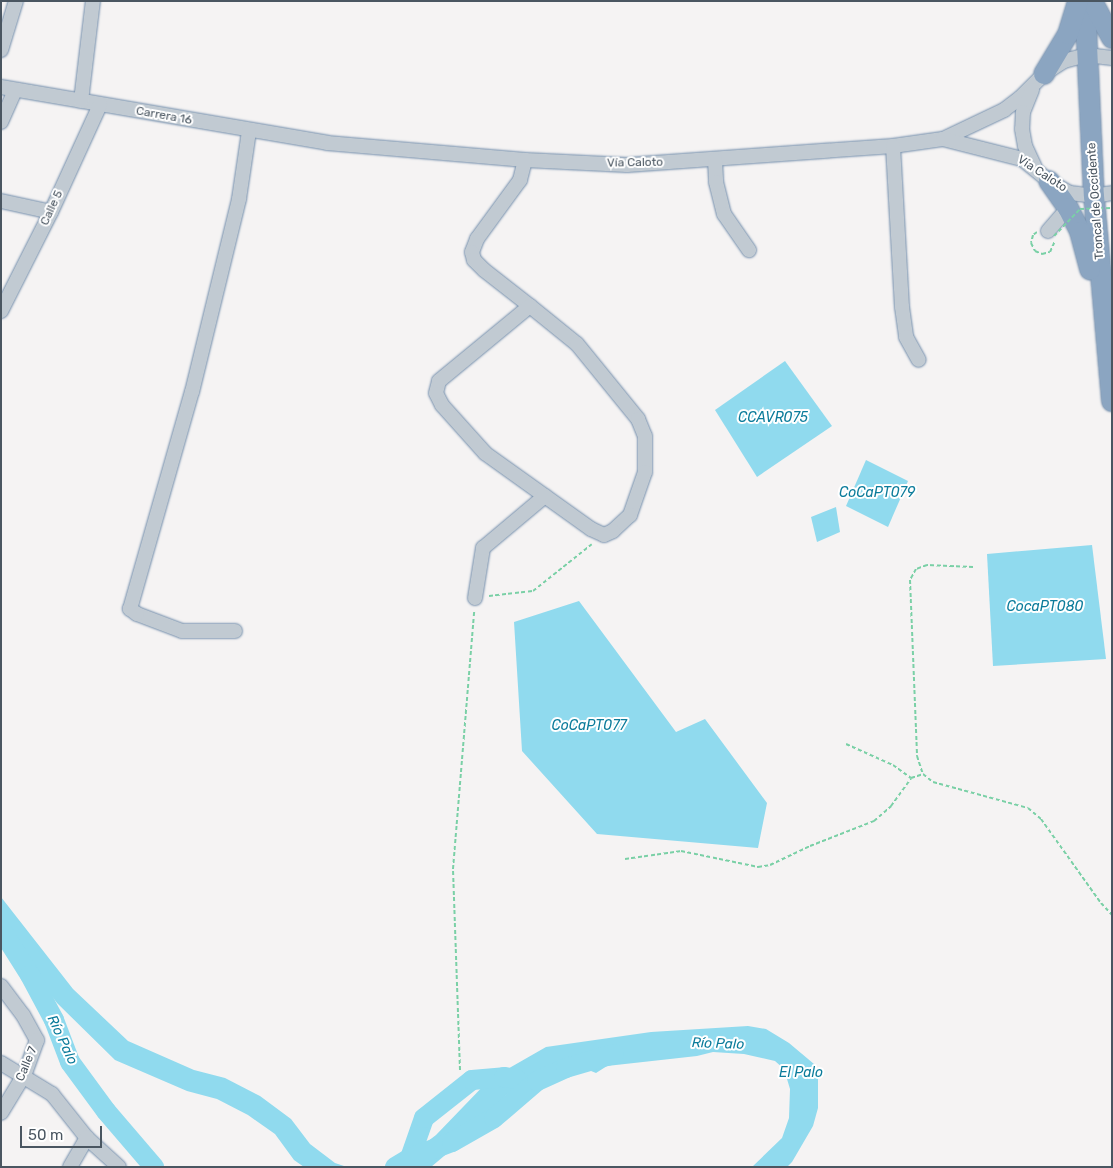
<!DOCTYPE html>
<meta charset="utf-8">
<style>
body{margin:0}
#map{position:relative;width:1113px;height:1168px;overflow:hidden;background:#f5f3f3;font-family:Rubik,sans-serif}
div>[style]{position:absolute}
.water>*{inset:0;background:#90daee}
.river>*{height:20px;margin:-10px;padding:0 10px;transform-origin:10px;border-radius:10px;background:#90daee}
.path>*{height:2px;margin-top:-1px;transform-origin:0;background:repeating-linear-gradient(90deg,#7ad0a6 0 4px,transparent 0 6.5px)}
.roads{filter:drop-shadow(0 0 1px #7690ad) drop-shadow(0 0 1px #7690ad)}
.minor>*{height:14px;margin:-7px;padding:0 7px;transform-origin:7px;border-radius:7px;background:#c1cad2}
.highway>*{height:20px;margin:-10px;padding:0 10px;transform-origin:10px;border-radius:10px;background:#8ba5c1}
.path-bridge>*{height:2px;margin-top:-1px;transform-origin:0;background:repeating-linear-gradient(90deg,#7ad0a6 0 4px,transparent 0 6.5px)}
span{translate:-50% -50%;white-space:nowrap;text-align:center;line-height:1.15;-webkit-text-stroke:4px #fff;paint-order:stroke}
.street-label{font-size:12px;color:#4a5661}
.water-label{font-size:14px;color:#0c7c9b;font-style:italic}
.frame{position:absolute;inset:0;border:2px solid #4a5661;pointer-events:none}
.scale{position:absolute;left:20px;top:1126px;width:82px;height:22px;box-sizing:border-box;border:2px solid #4a5661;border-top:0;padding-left:6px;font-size:15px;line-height:18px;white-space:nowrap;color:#4a5661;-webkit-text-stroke:4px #fff;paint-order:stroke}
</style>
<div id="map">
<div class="water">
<div style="clip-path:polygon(785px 361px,832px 426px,757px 477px,715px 410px)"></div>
<div style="clip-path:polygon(866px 460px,908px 481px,888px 527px,846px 506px)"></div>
<div style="clip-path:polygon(836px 507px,840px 532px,817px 542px,811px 517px)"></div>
<div style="clip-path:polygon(1092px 545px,1106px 659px,993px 666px,987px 554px)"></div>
<div style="clip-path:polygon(579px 601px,676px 732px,705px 719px,767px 803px,758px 848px,597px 834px,522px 751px,514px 622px)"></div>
<div style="clip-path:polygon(1px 897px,73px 989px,128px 1041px,194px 1070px,225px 1078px,260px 1096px,291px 1119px,310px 1144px,335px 1163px,347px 1167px,304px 1167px,294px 1160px,275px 1134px,248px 1115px,217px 1099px,187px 1091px,115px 1060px,57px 1003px,23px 958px,1px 922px)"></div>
<div style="clip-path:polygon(748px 1026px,766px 1029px,789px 1043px,814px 1064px,818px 1078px,818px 1108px,813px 1126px,792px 1162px,787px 1167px,752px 1167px,782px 1138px,789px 1118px,790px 1089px,784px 1069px,775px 1061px,744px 1054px,713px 1052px,697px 1056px,607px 1066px,596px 1073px,591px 1071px,595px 1061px,560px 1063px,532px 1076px,505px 1096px,450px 1151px,431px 1167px,392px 1167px,397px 1165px,436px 1135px,490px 1079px,546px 1047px,651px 1032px)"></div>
</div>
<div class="river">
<div style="left:1px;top:929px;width:54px;rotate:57.8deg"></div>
<div style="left:30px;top:975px;width:51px;rotate:61.9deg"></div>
<div style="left:54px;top:1020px;width:45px;rotate:69.1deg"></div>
<div style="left:70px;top:1062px;width:61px;rotate:53.7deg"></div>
<div style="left:106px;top:1111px;width:74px;rotate:49.4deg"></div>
<div style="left:410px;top:1158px;width:42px;rotate:-70.7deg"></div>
<div style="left:424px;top:1118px;width:61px;rotate:-38.4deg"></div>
<div style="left:472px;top:1080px;width:32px;rotate:-5deg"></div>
<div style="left:504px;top:1077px;width:13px;rotate:9deg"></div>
<div style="left:395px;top:1167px;width:17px;rotate:-31deg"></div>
<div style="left:410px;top:1158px;width:45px;rotate:-20.9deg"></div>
<div style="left:452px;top:1142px;width:48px;rotate:-29.7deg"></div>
<div style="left:494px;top:1118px;width:57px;rotate:-40.7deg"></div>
<div style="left:537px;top:1081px;width:32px;rotate:-24deg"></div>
<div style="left:566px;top:1068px;width:50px;rotate:-16.3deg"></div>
</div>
<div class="path">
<div style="left:1037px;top:232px;width:5px;rotate:143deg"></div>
<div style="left:1033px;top:235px;width:8px;rotate:104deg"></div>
<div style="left:1031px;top:243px;width:9px;rotate:63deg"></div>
<div style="left:1035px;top:251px;width:8px;rotate:23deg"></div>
<div style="left:1042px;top:254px;width:8px;rotate:-14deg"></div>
<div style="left:1050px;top:252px;width:12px;rotate:-66deg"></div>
<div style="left:973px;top:567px;width:46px;rotate:-177.5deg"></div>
<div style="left:927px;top:565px;width:12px;rotate:160deg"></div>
<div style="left:916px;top:569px;width:13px;rotate:119deg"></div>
<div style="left:910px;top:580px;width:176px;rotate:87.7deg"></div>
<div style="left:917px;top:756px;width:19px;rotate:72deg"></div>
<div style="left:923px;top:774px;width:13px;rotate:39deg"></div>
<div style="left:933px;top:782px;width:98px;rotate:15.3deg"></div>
<div style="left:1028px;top:808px;width:17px;rotate:40deg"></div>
<div style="left:1041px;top:819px;width:103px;rotate:54.5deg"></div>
<div style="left:1101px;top:903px;width:16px;rotate:47deg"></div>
<div style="left:489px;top:596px;width:44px;rotate:-6.5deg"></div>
<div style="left:533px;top:591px;width:75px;rotate:-38.5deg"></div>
<div style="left:846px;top:744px;width:51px;rotate:24.1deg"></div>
<div style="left:893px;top:765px;width:22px;rotate:36deg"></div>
<div style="left:625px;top:859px;width:57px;rotate:-8.1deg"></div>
<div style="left:681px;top:851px;width:79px;rotate:11.7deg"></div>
<div style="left:758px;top:867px;width:12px;rotate:-9deg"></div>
<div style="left:770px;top:865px;width:44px;rotate:-25.4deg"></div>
<div style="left:810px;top:846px;width:69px;rotate:-21.3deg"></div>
<div style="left:874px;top:821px;width:23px;rotate:-41deg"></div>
<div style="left:891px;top:806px;width:34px;rotate:-54deg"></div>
<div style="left:911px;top:778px;width:13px;rotate:-18deg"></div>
<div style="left:460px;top:1070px;width:201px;rotate:-92deg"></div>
<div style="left:453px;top:869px;width:259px;rotate:-85.3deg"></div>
</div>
<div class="roads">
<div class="minor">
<div style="left:1px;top:50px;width:51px;rotate:-73deg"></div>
<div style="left:1px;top:87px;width:331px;rotate:9.7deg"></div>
<div style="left:327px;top:143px;width:199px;rotate:4.9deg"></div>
<div style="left:525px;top:160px;width:102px;rotate:2.8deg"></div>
<div style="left:627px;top:165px;width:267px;rotate:-4.1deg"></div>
<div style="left:893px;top:146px;width:50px;rotate:-8deg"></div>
<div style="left:943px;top:139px;width:68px;rotate:-25.4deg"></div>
<div style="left:1004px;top:110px;width:20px;rotate:-37deg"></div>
<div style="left:1020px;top:98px;width:34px;rotate:-45deg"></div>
<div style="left:1044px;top:74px;width:24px;rotate:-33deg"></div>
<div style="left:1064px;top:61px;width:24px;rotate:-15deg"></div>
<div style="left:1087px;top:55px;width:25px;rotate:7deg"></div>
<div style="left:1032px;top:90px;width:24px;rotate:112deg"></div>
<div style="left:1023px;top:112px;width:17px;rotate:93deg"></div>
<div style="left:1022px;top:129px;width:17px;rotate:80deg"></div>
<div style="left:1025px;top:146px;width:23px;rotate:65deg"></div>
<div style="left:81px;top:101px;width:101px;rotate:-83.2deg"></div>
<div style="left:1px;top:122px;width:35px;rotate:-66deg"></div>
<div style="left:943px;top:139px;width:81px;rotate:14.2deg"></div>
<div style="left:1022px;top:159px;width:35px;rotate:39deg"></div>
<div style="left:1049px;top:181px;width:24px;rotate:30deg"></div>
<div style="left:1070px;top:193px;width:24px;rotate:7deg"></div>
<div style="left:1094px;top:196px;width:18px;rotate:-9deg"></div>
<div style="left:893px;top:146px;width:161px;rotate:86.8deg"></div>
<div style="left:902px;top:307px;width:30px;rotate:82deg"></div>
<div style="left:906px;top:337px;width:26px;rotate:61deg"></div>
<div style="left:525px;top:160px;width:21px;rotate:104deg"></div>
<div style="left:520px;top:180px;width:73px;rotate:126.1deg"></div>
<div style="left:477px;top:239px;width:14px;rotate:111deg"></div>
<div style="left:472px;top:252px;width:8px;rotate:76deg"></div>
<div style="left:474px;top:260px;width:14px;rotate:45deg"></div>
<div style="left:484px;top:270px;width:58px;rotate:38deg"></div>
<div style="left:530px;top:306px;width:60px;rotate:39deg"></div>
<div style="left:577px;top:344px;width:97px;rotate:50.9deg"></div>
<div style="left:638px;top:419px;width:18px;rotate:68deg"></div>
<div style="left:645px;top:436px;width:36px;rotate:90deg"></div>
<div style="left:645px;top:472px;width:46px;rotate:109.2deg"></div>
<div style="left:630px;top:515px;width:23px;rotate:137deg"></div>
<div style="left:613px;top:531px;width:10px;rotate:156deg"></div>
<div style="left:604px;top:535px;width:14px;rotate:-155deg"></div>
<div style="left:591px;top:529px;width:130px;rotate:-144.4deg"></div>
<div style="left:485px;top:453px;width:64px;rotate:-131.9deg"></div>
<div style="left:442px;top:405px;width:13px;rotate:-117deg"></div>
<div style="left:436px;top:393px;width:12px;rotate:-76deg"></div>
<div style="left:439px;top:381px;width:118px;rotate:-39.5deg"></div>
<div style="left:715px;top:160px;width:22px;rotate:87deg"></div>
<div style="left:716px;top:182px;width:33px;rotate:76deg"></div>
<div style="left:724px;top:214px;width:44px;rotate:55.2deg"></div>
<div style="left:1px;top:201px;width:51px;rotate:12.4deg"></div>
<div style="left:1048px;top:231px;width:30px;rotate:-49deg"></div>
<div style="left:1px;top:311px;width:111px;rotate:-63.2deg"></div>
<div style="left:51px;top:212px;width:118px;rotate:-65.4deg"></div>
<div style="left:475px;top:598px;width:51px;rotate:-80.9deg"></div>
<div style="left:483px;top:548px;width:81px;rotate:-40deg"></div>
<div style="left:235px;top:631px;width:53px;rotate:180deg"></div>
<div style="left:182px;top:631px;width:48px;rotate:-159.3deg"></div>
<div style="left:137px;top:614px;width:9px;rotate:-144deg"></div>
<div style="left:130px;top:609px;width:226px;rotate:-74.1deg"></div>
<div style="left:192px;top:392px;width:199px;rotate:-76.3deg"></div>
<div style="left:239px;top:199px;width:69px;rotate:-81.6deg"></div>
<div style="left:1px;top:986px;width:36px;rotate:53deg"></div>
<div style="left:23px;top:1015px;width:29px;rotate:61deg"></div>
<div style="left:37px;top:1040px;width:37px;rotate:110deg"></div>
<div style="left:24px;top:1075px;width:44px;rotate:121.2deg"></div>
<div style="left:1px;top:1063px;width:60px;rotate:31.3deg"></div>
<div style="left:52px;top:1094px;width:56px;rotate:51.5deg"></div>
<div style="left:87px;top:1138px;width:43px;rotate:42.2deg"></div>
<div style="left:70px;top:1167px;width:34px;rotate:-60deg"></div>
</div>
<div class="highway">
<div style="left:1085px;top:1px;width:195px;rotate:87.4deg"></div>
<div style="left:1094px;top:196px;width:206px;rotate:85deg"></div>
<div style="left:1092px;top:1px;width:42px;rotate:61.6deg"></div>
<div style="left:1044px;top:74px;width:47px;rotate:-59deg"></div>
<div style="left:1068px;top:34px;width:34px;rotate:-73deg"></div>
<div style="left:1049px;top:181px;width:33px;rotate:55deg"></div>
<div style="left:1068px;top:208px;width:27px;rotate:63deg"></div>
<div style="left:1080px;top:232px;width:39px;rotate:75deg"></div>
</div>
</div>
<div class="path-bridge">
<div style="left:1054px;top:236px;width:37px;rotate:-46deg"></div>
<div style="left:1080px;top:209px;width:32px;rotate:-2deg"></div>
</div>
<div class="street-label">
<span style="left:164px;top:116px;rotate:10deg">Carrera 16</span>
<span style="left:635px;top:163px;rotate:-1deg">Vía Caloto</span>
<span style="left:1042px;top:174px;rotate:33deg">Vía Caloto</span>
<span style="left:1096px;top:201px;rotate:-94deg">Troncal de Occidente</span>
<span style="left:52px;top:208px;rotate:-65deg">Calle 5</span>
<span style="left:27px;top:1064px;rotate:-67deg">Calle 7</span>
</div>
<div class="water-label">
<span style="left:773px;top:418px">CCAVR075</span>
<span style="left:877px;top:493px">CoCaPT079</span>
<span style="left:1045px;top:607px">CocaPT080</span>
<span style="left:589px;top:726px">CoCaPT077</span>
<span style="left:62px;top:1040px;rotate:65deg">Río Palo</span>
<span style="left:718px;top:1044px;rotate:2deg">Río Palo</span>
<span style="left:801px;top:1073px">El Palo</span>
</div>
<div class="frame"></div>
<div class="scale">50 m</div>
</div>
